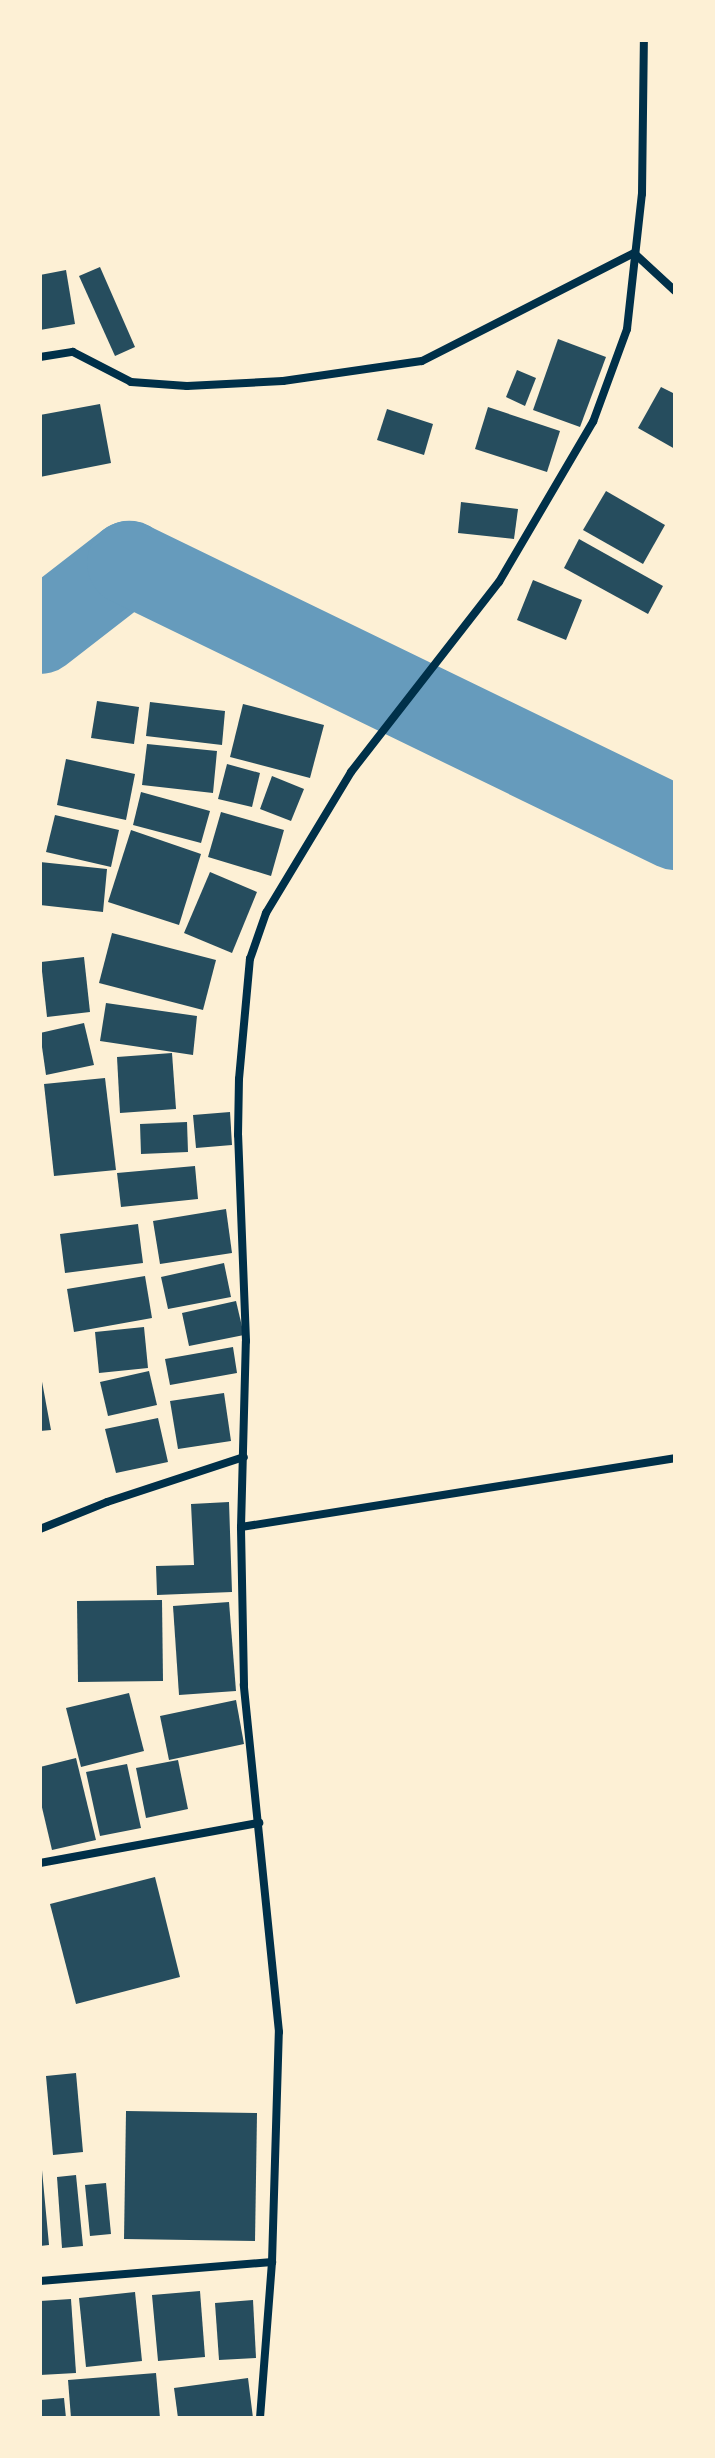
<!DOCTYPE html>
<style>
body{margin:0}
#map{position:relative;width:715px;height:2458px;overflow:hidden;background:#fdf0d5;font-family:"PT Sans Narrow",sans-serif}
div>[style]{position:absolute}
.river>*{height:84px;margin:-42px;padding:0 42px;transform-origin:42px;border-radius:42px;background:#669bbc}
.building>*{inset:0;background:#264d5e}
.minor>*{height:8px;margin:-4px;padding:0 4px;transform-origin:4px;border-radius:4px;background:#003049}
span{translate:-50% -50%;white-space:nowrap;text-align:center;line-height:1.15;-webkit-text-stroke:7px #fdf0d5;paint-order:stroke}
.frame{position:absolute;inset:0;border:42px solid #fdf0d5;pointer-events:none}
</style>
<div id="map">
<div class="river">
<div style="left:40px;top:632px;width:113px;rotate:-37.8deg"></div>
<div style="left:129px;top:563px;width:607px;rotate:25.89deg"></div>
</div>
<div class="building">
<div style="clip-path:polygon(100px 267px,135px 347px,115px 356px,79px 276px)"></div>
<div style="clip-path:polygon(66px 270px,75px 324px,40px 330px,40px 275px)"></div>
<div style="clip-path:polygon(558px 339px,606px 357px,580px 427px,533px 410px)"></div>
<div style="clip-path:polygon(517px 370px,536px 378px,525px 406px,506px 397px)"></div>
<div style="clip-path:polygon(661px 387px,675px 394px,675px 449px,638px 428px)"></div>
<div style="clip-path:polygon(100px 404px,111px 463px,40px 477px,40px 415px)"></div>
<div style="clip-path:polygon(488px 407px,560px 431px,547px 472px,475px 449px)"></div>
<div style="clip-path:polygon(387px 409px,433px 424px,424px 455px,377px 440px)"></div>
<div style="clip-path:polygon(606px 491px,665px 525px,643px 564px,583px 530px)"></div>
<div style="clip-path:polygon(461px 502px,518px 509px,514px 539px,458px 533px)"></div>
<div style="clip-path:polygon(579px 539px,663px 586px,648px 614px,564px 568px)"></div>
<div style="clip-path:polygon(533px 580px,582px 600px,566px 640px,517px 620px)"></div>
<div style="clip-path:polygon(97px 701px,139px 707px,134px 744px,91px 738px)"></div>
<div style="clip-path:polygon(150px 702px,225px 711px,222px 745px,146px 736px)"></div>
<div style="clip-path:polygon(243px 704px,324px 725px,310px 778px,230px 757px)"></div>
<div style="clip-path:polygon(147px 744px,217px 751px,213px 793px,142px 785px)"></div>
<div style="clip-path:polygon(66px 759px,135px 774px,126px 820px,57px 805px)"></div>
<div style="clip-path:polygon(227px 764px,260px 773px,252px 807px,218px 799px)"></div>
<div style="clip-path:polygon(272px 776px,304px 789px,291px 821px,260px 809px)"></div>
<div style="clip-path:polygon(141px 792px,210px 811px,201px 843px,133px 825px)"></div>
<div style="clip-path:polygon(221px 812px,284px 830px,271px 876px,208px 857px)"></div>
<div style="clip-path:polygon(55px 815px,119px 830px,111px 867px,46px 852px)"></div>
<div style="clip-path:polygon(131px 830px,201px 854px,179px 925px,108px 902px)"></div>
<div style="clip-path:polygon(40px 862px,107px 869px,103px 912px,40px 905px)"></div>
<div style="clip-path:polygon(210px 872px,257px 892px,232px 953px,184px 933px)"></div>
<div style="clip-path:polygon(112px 933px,216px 960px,203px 1010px,99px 983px)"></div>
<div style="clip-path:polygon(84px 957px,90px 1012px,47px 1017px,41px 962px)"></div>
<div style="clip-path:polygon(106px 1003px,197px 1016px,193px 1055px,100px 1041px)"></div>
<div style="clip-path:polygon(84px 1023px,94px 1065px,46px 1075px,40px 1033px)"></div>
<div style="clip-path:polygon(172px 1053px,176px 1109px,120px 1113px,117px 1057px)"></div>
<div style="clip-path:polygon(105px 1078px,116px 1170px,54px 1176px,44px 1084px)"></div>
<div style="clip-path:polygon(230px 1112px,232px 1145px,196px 1148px,193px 1115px)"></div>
<div style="clip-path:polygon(187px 1122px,188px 1152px,141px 1154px,140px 1124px)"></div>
<div style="clip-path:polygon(195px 1166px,198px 1199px,121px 1207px,117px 1173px)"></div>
<div style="clip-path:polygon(226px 1209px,232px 1253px,160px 1264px,153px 1221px)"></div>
<div style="clip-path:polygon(138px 1224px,143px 1263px,65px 1273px,60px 1234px)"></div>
<div style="clip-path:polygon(224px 1263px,231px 1297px,168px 1309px,161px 1277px)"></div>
<div style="clip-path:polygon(145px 1276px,152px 1318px,74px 1332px,67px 1289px)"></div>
<div style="clip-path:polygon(236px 1301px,244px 1335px,189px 1346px,182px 1313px)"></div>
<div style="clip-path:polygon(144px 1327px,148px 1368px,99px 1373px,95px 1332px)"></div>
<div style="clip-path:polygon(233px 1347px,237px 1373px,170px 1385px,165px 1359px)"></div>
<div style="clip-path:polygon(40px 1371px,51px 1430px,40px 1431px)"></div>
<div style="clip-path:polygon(149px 1371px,157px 1405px,108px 1416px,100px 1382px)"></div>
<div style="clip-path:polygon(224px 1393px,231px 1441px,178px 1449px,170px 1401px)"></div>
<div style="clip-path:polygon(158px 1418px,168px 1462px,116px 1473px,105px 1429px)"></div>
<div style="clip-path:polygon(229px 1502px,232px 1592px,157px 1595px,156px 1566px,194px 1565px,191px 1504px)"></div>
<div style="clip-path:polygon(162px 1600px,163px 1681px,78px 1682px,77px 1601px)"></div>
<div style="clip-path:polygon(229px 1602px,236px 1691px,179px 1695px,173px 1606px)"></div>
<div style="clip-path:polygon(129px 1693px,144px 1751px,81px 1767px,66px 1708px)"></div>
<div style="clip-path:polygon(236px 1700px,244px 1744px,169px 1760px,160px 1716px)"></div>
<div style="clip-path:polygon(76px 1758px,96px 1840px,52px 1850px,40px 1799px,40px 1767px)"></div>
<div style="clip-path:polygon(178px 1760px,188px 1809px,146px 1818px,136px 1768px)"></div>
<div style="clip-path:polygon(127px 1764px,141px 1828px,100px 1836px,86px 1772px)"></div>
<div style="clip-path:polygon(155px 1877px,180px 1977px,76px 2004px,50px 1904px)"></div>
<div style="clip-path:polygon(76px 2073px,83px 2152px,53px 2155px,46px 2076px)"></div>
<div style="clip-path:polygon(126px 2111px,257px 2113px,255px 2241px,124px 2239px)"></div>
<div style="clip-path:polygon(40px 2149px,49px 2245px,40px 2246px)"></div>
<div style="clip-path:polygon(76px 2175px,83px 2246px,62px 2248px,57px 2177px)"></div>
<div style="clip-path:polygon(106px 2183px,111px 2234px,90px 2236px,85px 2185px)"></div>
<div style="clip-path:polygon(200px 2291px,205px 2357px,158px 2361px,152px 2295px)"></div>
<div style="clip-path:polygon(135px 2292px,142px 2361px,86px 2367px,79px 2298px)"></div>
<div style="clip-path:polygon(71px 2299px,76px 2373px,40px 2375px,40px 2301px)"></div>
<div style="clip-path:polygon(253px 2300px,256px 2358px,219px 2360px,215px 2303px)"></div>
<div style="clip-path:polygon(156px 2373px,160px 2418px,71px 2418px,68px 2380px)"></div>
<div style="clip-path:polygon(248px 2378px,253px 2418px,178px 2418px,174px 2388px)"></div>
<div style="clip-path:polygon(64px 2398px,66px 2418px,40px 2418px,40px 2400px)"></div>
</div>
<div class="minor">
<div style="left:634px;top:253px;width:56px;rotate:42.8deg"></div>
<div style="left:40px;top:357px;width:33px;rotate:-9deg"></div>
<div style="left:73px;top:352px;width:65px;rotate:27.3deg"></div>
<div style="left:131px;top:382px;width:56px;rotate:4.1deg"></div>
<div style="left:187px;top:386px;width:96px;rotate:-3deg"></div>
<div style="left:283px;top:381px;width:140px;rotate:-8.2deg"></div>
<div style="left:422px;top:361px;width:238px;rotate:-27deg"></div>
<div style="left:241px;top:1527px;width:439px;rotate:-9deg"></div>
<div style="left:40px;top:1529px;width:72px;rotate:-21.9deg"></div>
<div style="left:107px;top:1502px;width:144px;rotate:-18.2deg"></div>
<div style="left:40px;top:1863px;width:223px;rotate:-10.4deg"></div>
<div style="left:40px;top:2281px;width:233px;rotate:-4.7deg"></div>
<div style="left:260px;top:2418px;width:156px;rotate:-85.6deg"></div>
<div style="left:272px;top:2262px;width:230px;rotate:-88.3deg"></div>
<div style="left:279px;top:2032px;width:349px;rotate:-95.8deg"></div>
<div style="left:244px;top:1685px;width:158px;rotate:-91.1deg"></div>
<div style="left:241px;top:1527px;width:186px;rotate:-88.5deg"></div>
<div style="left:246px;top:1341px;width:206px;rotate:-92.2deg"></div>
<div style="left:238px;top:1135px;width:56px;rotate:-89deg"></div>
<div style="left:239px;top:1079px;width:121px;rotate:-84.8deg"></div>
<div style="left:250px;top:959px;width:49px;rotate:-70.8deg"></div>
<div style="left:266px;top:913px;width:165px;rotate:-58.9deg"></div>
<div style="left:351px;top:772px;width:241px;rotate:-52.1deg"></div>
<div style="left:499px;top:582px;width:186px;rotate:-59.6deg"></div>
<div style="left:593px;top:422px;width:99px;rotate:-69.9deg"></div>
<div style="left:627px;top:329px;width:136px;rotate:-83.7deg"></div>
<div style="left:642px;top:194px;width:154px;rotate:-89.3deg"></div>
</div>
<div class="frame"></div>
</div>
